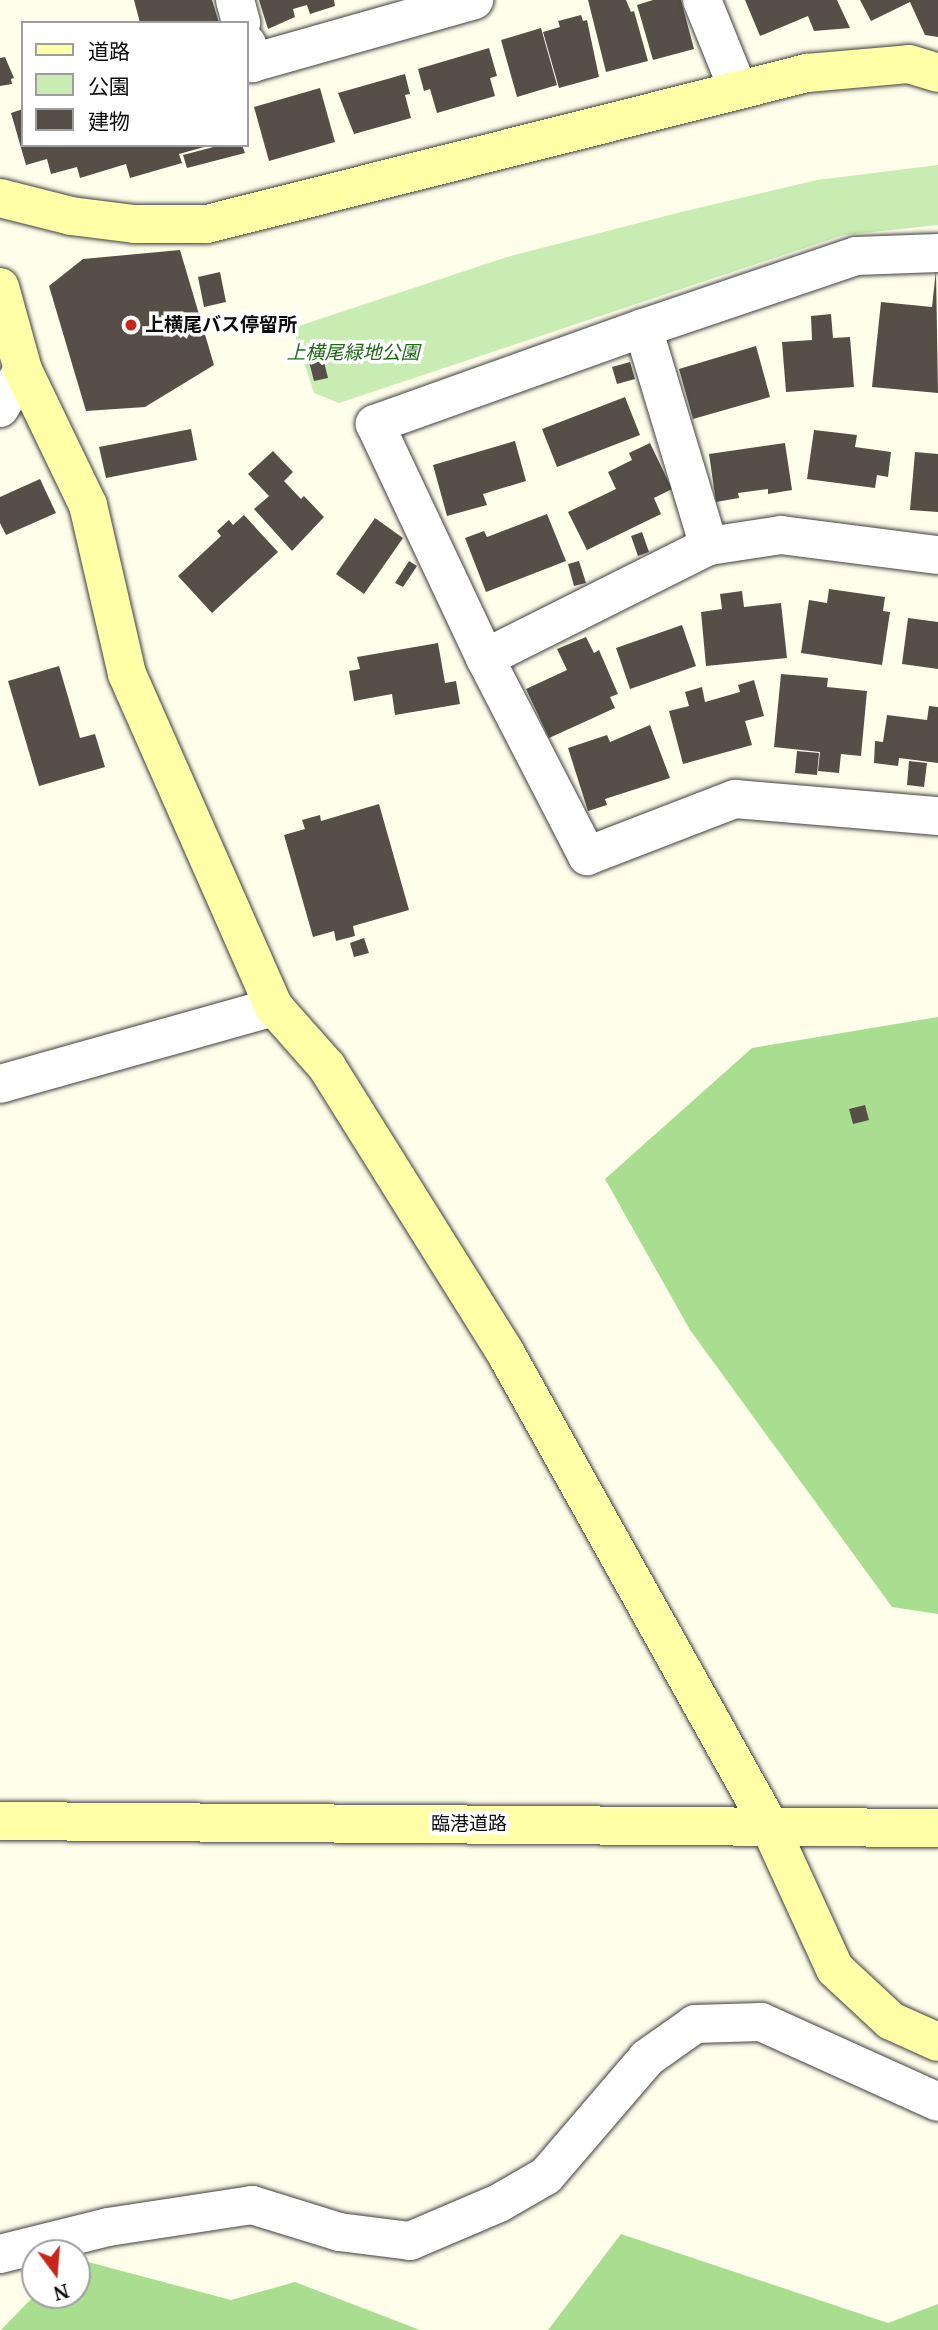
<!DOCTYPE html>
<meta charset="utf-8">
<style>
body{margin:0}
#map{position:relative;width:938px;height:2330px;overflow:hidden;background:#fffeeb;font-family:"Noto Serif","Noto Sans JP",serif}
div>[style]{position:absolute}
.green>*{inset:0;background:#c9ecb2}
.forest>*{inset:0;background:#a9de90}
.building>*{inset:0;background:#564f48}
.roads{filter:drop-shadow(0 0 2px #3f3f3f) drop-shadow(0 0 2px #3f3f3f)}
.street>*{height:38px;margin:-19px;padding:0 19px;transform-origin:19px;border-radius:19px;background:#fff}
.secondary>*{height:38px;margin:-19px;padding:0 19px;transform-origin:19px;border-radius:19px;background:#feffa6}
.dots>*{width:19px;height:19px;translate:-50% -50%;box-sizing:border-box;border:4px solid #fff;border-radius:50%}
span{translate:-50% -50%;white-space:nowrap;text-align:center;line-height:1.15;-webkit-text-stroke:7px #fff;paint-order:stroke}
.poi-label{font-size:19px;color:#0c0c0c;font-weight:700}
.left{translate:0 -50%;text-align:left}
.park-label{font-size:19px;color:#1e6918;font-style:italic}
.street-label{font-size:19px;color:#0c0c0c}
.legend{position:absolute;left:21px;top:21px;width:228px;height:126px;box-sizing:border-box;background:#fff;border:2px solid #9e9e9e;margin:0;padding:9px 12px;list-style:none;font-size:21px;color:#0c0c0c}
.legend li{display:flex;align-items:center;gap:14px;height:35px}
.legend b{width:35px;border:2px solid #9e9e9e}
.north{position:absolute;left:21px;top:2239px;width:70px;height:70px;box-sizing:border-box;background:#fff;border:2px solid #9e9e9e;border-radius:50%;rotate:164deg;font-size:19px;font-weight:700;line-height:28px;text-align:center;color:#0c0c0c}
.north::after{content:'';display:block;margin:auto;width:24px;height:32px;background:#c7271a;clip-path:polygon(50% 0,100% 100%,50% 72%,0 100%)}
</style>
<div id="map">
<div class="green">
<div style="clip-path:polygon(938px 165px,938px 225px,844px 235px,339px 403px,314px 393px,293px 328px,507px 257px,681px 212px,817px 180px)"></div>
</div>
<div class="forest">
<div style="clip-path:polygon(938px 1017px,938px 1614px,892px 1607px,690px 1330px,605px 1179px,752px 1048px)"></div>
<div style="clip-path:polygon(621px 2234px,888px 2323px,938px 2304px,938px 2330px,548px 2330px)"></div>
<div style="clip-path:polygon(77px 2259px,231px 2300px,295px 2282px,420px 2330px,1px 2330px,35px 2295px,77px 2295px)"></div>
</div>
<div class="building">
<div style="clip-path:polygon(134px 0,212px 0,219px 23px,140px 23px)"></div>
<div style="clip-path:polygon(259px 0,334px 0,335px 6px,310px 14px,307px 5px,293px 9px,295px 17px,268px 29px)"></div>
<div style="clip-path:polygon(588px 0,626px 0,631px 12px,634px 11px,648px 61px,606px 72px)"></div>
<div style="clip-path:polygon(653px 0,681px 0,694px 49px,653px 60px,637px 5px)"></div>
<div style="clip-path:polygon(745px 0,837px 0,850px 28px,814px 31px,808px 16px,760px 36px)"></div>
<div style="clip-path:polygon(860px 0,938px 0,938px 37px,925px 35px,910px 2px,871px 21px)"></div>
<div style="clip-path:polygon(581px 15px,583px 21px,587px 20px,599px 77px,559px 88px,543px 32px,560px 27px,558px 21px)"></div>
<div style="clip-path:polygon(541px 28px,557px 85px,517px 97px,501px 40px)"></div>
<div style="clip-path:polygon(489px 48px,497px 76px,490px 78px,495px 96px,437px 113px,430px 89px,424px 91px,418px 69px)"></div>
<div style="clip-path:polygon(5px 57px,14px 78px,11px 79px,12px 84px,0 86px,0 58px)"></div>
<div style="clip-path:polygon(405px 74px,410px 94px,405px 95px,411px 118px,354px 134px,338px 93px)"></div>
<div style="clip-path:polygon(320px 88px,335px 142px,269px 161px,254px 107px)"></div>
<div style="clip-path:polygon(23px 109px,23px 145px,208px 146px,179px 154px,182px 163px,130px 178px,126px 164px,80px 178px,77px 167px,51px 174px,47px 159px,26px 165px,11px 113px)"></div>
<div style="clip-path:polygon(221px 145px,242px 145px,245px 153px,187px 168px,183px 155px)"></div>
<div style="clip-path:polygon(180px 250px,214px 365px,145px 407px,86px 411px,49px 286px,83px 259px)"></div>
<div style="clip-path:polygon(936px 270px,938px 393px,872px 387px,881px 302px,932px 307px)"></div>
<div style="clip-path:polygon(220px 272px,226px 302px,204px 307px,198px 277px)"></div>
<div style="clip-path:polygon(831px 314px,833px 338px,850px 337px,854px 387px,786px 392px,782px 342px,812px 340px,811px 316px)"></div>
<div style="clip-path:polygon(756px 346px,770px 397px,693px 419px,679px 369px)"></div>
<div style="clip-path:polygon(321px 350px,328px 378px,314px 381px,307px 354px)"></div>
<div style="clip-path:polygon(630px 362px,635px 379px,617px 384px,612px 367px)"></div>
<div style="clip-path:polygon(625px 397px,640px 435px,557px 467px,542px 429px)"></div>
<div style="clip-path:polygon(191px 429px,197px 460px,106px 478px,99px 447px)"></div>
<div style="clip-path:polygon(814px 430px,857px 435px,855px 447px,891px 452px,888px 477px,877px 475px,875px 488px,807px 479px)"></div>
<div style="clip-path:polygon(515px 441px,526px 481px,483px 494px,487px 505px,447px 516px,433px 465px)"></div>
<div style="clip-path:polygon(650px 443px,672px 489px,654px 498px,661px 514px,587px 550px,568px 512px,616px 489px,608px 472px,632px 460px,629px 453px)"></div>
<div style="clip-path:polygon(785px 443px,792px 490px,768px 494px,768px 489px,738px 493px,739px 498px,716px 502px,709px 454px)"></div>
<div style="clip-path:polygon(273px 451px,293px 472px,284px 481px,301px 499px,304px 496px,324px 517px,292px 551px,254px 509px,269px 496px,248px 474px)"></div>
<div style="clip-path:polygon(915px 452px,938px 454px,938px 512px,910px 510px)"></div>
<div style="clip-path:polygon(40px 479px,56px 513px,6px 535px,0 523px,0 497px)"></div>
<div style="clip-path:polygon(547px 514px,566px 561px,486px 592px,465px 538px,484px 531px,487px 537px)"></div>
<div style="clip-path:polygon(244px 515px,278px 552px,212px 613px,178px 576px,221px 536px,217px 531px,229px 520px,233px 525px)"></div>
<div style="clip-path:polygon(375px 518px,403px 538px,364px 594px,336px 574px)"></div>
<div style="clip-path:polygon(642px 532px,649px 552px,638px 556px,631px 536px)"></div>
<div style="clip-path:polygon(409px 561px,417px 566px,403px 587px,395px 583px)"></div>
<div style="clip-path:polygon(579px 561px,586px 583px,574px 586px,568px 564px)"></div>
<div style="clip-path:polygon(829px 589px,885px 597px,883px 611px,890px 612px,882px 665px,801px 653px,809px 600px,827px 603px)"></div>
<div style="clip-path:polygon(742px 591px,744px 607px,781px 603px,787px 658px,706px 666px,701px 612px,722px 609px,720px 594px)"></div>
<div style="clip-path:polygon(908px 618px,938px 622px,938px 669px,902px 664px)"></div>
<div style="clip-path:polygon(682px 625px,696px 666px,630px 689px,616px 648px)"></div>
<div style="clip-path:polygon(586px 637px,594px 653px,599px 650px,618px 694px,610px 697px,615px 708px,549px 738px,526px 689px,567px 670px,557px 649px)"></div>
<div style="clip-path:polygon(438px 643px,445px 683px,456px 681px,460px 704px,395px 715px,392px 694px,354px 701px,349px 671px,360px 669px,357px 657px)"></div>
<div style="clip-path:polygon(59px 666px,80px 738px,95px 734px,105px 767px,39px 786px,8px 681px)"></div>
<div style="clip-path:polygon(781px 674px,828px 678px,827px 687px,867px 691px,861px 756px,841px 754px,839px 773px,818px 771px,820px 752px,774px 747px)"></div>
<div style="clip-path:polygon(754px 680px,764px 716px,745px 721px,752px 745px,683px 764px,669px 711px,689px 706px,685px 692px,702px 687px,705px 702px,740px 692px,738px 685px)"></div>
<div style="clip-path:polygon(929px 706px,938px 707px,938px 763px,899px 758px,898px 766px,874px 763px,875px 741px,883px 742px,887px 715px,927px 720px)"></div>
<div style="clip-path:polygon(650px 725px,670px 778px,605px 799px,607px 805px,588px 811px,568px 748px,607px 735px,610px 742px)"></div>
<div style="clip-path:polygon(797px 751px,819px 753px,817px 775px,795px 773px)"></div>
<div style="clip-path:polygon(909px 761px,927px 763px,924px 787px,907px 785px)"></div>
<div style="clip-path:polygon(379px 804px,409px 910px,353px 926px,355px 936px,336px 941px,334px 931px,313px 937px,284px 835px,305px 829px,302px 820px,320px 815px,321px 821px)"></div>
<div style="clip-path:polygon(364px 938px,369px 953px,354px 957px,350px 943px)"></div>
<div style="clip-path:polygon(865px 1105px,869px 1120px,853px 1124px,849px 1109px)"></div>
</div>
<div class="roads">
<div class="street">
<div style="left:235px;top:0;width:24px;rotate:75deg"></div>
<div style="left:702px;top:0;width:96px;rotate:68deg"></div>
<div style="left:247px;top:44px;width:20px;rotate:75deg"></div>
<div style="left:252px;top:63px;width:231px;rotate:-15.8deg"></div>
<div style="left:938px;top:253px;width:82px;rotate:177.9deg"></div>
<div style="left:856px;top:256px;width:225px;rotate:161.3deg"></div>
<div style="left:643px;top:328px;width:285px;rotate:160.3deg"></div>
<div style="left:375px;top:424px;width:259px;rotate:64.8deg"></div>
<div style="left:485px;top:658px;width:223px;rotate:62.7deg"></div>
<div style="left:587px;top:856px;width:159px;rotate:-21.1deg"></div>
<div style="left:735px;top:799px;width:204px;rotate:4.8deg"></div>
<div style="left:643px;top:328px;width:228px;rotate:73.2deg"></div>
<div style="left:0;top:408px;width:44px;rotate:-58.8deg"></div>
<div style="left:485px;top:658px;width:250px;rotate:-26.6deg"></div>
<div style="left:709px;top:546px;width:73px;rotate:-8.7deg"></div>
<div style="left:781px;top:535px;width:158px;rotate:7.3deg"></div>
<div style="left:0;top:1084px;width:285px;rotate:-15.7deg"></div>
<div style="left:0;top:2254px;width:111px;rotate:-14deg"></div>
<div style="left:108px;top:2227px;width:146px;rotate:-8.7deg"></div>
<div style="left:252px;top:2205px;width:91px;rotate:17.2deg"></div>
<div style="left:339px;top:2232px;width:72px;rotate:7.2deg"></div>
<div style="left:410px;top:2241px;width:97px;rotate:-23.1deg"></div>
<div style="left:499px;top:2203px;width:54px;rotate:-29.9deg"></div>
<div style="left:546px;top:2176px;width:155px;rotate:-49.4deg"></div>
<div style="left:647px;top:2058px;width:59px;rotate:-35.3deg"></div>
<div style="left:695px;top:2024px;width:66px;rotate:-1.7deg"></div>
<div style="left:761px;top:2022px;width:194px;rotate:24.3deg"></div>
</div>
<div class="secondary">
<div style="left:0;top:198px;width:73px;rotate:14.2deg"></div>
<div style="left:71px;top:216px;width:64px;rotate:7.2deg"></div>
<div style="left:134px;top:224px;width:73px"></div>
<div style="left:207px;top:224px;width:619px;rotate:-14.13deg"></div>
<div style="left:807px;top:73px;width:102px;rotate:-5deg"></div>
<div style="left:909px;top:64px;width:30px;rotate:17deg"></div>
<div style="left:0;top:287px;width:86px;rotate:74.5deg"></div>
<div style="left:23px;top:370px;width:150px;rotate:64.3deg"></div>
<div style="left:88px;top:505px;width:173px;rotate:77deg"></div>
<div style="left:127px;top:674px;width:364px;rotate:66.2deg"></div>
<div style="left:274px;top:1007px;width:80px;rotate:48.5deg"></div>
<div style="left:327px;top:1067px;width:336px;rotate:58deg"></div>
<div style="left:505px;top:1352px;width:542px;rotate:60.83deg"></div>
<div style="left:769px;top:1825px;width:158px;rotate:65.4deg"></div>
<div style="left:835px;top:1969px;width:76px;rotate:42.9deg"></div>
<div style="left:891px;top:2021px;width:51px;rotate:24.1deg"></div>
<div style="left:0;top:1821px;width:938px;rotate:0.43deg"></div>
</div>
</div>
<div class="dots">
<div style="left:131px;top:325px;background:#c7271a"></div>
</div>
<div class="poi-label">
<span class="left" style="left:145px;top:325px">上横尾バス停留所</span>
</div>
<div class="park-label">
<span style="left:353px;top:353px">上横尾緑地公園</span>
</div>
<div class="street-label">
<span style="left:469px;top:1824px">臨港道路</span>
</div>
<ul class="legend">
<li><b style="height:9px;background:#feffa6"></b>道路</li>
<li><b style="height:19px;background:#c9ecb2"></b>公園</li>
<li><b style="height:19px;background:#564f48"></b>建物</li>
</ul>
<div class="north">N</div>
</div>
